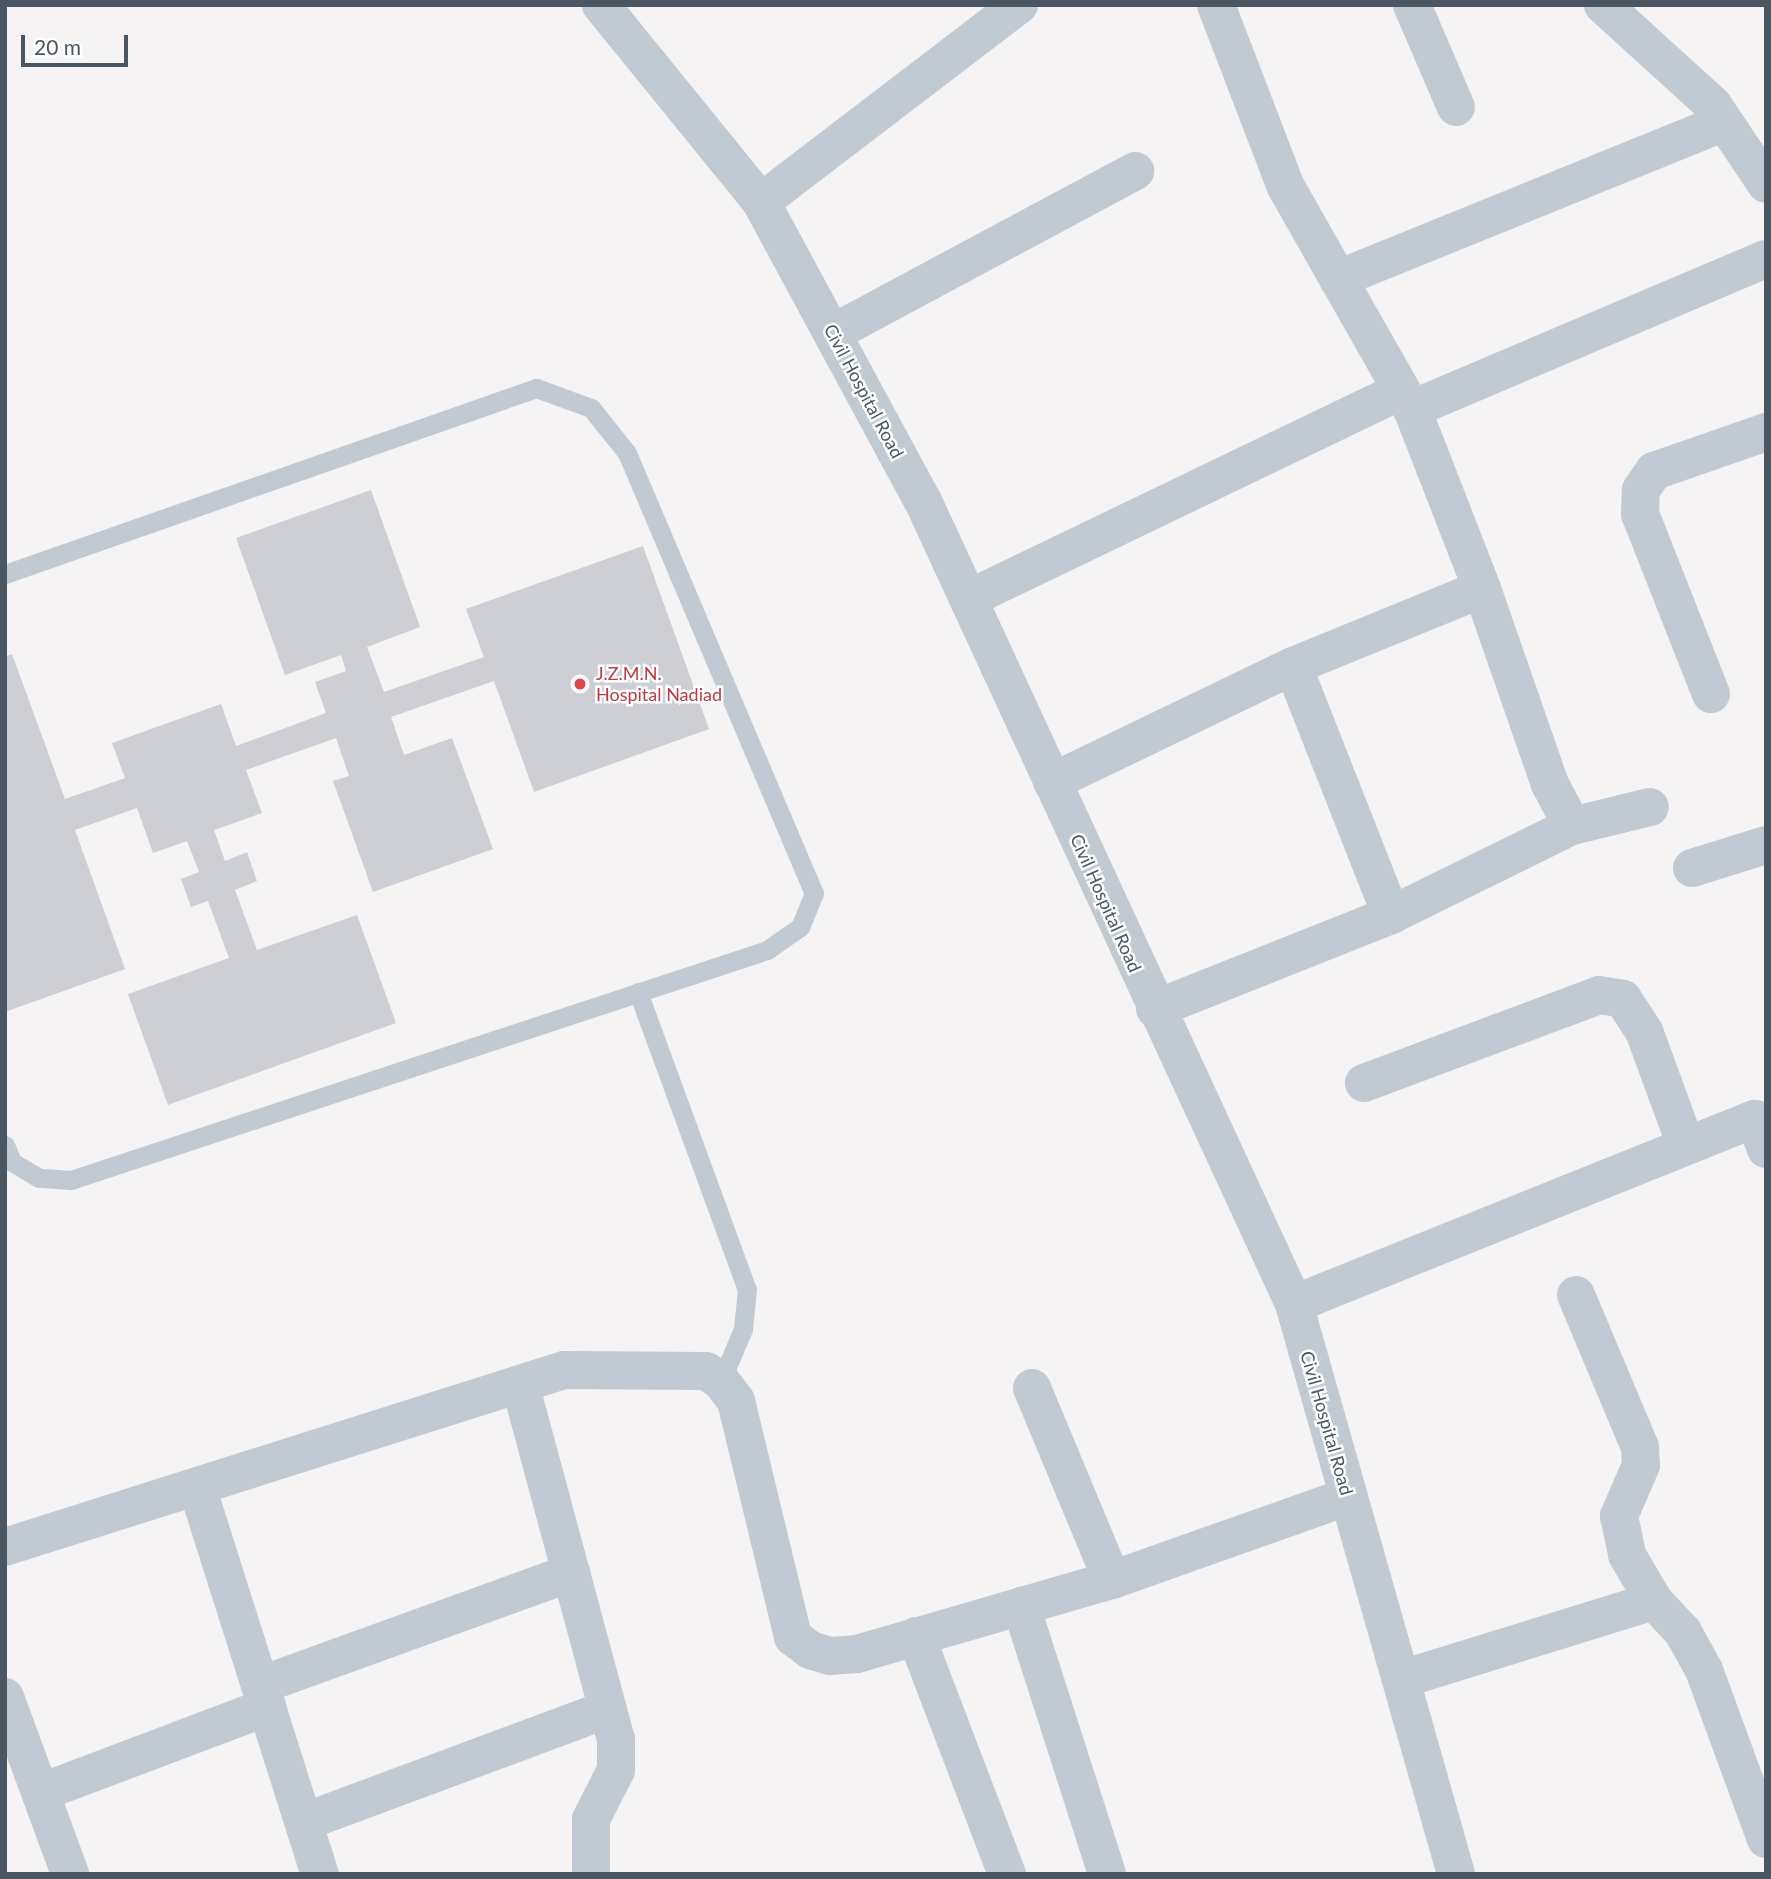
<!DOCTYPE html>
<style>
body{margin:0}
#map{position:relative;width:1771px;height:1879px;overflow:hidden;background:#f5f3f3;font-family:Lato,sans-serif}
div>[style]{position:absolute}
.building>*{inset:0;background:#cdcfd5}
.service>*{height:19px;margin:-9.5px;padding:0 9.5px;transform-origin:9.5px;border-radius:9.5px;background:#c1cad2}
.minor>*{height:38px;margin:-19px;padding:0 19px;transform-origin:19px;border-radius:19px;background:#c1cad2}
.tertiary>*{height:38px;margin:-19px;padding:0 19px;transform-origin:19px;border-radius:19px;background:#c1cad2}
.dots>*{width:19px;height:19px;translate:-50% -50%;box-sizing:border-box;border:4px solid #fff;border-radius:50%}
span{translate:-50% -50%;white-space:nowrap;text-align:center;line-height:1.15;-webkit-text-stroke:5px #fff;paint-order:stroke}
.street-label{font-size:18px;color:#4a5661}
.health-label{font-size:18px;color:#be3a42}
.left{translate:0 -50%;text-align:left}
.frame{position:absolute;inset:0;border:7px solid #4a5661;pointer-events:none}
.scale{position:absolute;left:21px;top:35px;width:107px;height:32px;box-sizing:border-box;border:4px solid #4a5661;border-top:0;padding-left:9px;font-size:21px;line-height:24px;white-space:nowrap;color:#4a5661;-webkit-text-stroke:5px #fff;paint-order:stroke}
</style>
<div id="map">
<div class="building">
<div style="clip-path:polygon(371px 490px,420px 627px,367px 647px,384px 692px,484px 657px,466px 609px,643px 546px,709px 729px,534px 792px,494px 681px,391px 717px,404px 755px,452px 738px,493px 849px,373px 892px,333px 781px,349px 776px,336px 738px,246px 770px,262px 813px,214px 830px,225px 861px,247px 852px,257px 881px,235px 890px,257px 950px,357px 915px,396px 1023px,168px 1105px,128px 994px,229px 958px,208px 901px,191px 907px,181px 879px,199px 872px,187px 841px,153px 853px,137px 808px,75px 830px,125px 969px,5px 1012px,5px 657px,12px 654px,65px 799px,125px 778px,112px 743px,221px 704px,236px 746px,326px 713px,315px 682px,346px 671px,341px 655px,285px 675px,236px 538px)"></div>
</div>
<div class="service">
<div style="left:5px;top:574px;width:563px;rotate:-19.3deg"></div>
<div style="left:536px;top:388px;width:59px;rotate:20deg"></div>
<div style="left:591px;top:408px;width:58px;rotate:51.3deg"></div>
<div style="left:627px;top:453px;width:478px;rotate:67deg"></div>
<div style="left:814px;top:893px;width:37px;rotate:112deg"></div>
<div style="left:800px;top:927px;width:40px;rotate:145.1deg"></div>
<div style="left:767px;top:950px;width:733px;rotate:161.71deg"></div>
<div style="left:71px;top:1180px;width:32px;rotate:-176deg"></div>
<div style="left:39px;top:1178px;width:31px;rotate:-149deg"></div>
<div style="left:12px;top:1162px;width:18px;rotate:-112deg"></div>
<div style="left:638px;top:992px;width:317px;rotate:69.9deg"></div>
<div style="left:747px;top:1290px;width:39px;rotate:96deg"></div>
<div style="left:743px;top:1329px;width:56px;rotate:112.9deg"></div>
</div>
<div class="minor">
<div style="left:1216px;top:5px;width:195px;rotate:69deg"></div>
<div style="left:1286px;top:187px;width:255px;rotate:60.4deg"></div>
<div style="left:1412px;top:409px;width:193px;rotate:68.7deg"></div>
<div style="left:1482px;top:589px;width:207px;rotate:70.8deg"></div>
<div style="left:1550px;top:784px;width:47px;rotate:62.4deg"></div>
<div style="left:1412px;top:5px;width:111px;rotate:66.7deg"></div>
<div style="left:1603px;top:5px;width:149px;rotate:42.3deg"></div>
<div style="left:1713px;top:105px;width:95px;rotate:56.1deg"></div>
<div style="left:761px;top:202px;width:325px;rotate:-37.4deg"></div>
<div style="left:1338px;top:279px;width:417px;rotate:-22.1deg"></div>
<div style="left:833px;top:333px;width:343px;rotate:-28.2deg"></div>
<div style="left:1412px;top:409px;width:384px;rotate:-23deg"></div>
<div style="left:968px;top:599px;width:479px;rotate:-25.7deg"></div>
<div style="left:1293px;top:666px;width:268px;rotate:68.5deg"></div>
<div style="left:1711px;top:694px;width:193px;rotate:-111.5deg"></div>
<div style="left:1640px;top:514px;width:24px;rotate:-88deg"></div>
<div style="left:1641px;top:490px;width:23px;rotate:-56deg"></div>
<div style="left:1654px;top:471px;width:119px;rotate:-19.2deg"></div>
<div style="left:1052px;top:782px;width:267px;rotate:-25.7deg"></div>
<div style="left:1293px;top:666px;width:204px;rotate:-22.2deg"></div>
<div style="left:1692px;top:868px;width:77px;rotate:-17.3deg"></div>
<div style="left:1155px;top:1009px;width:254px;rotate:-21.7deg"></div>
<div style="left:1391px;top:915px;width:202px;rotate:-26.2deg"></div>
<div style="left:1572px;top:826px;width:80px;rotate:-13.7deg"></div>
<div style="left:1364px;top:1083px;width:251px;rotate:-20.5deg"></div>
<div style="left:1599px;top:995px;width:24px;rotate:9deg"></div>
<div style="left:1623px;top:999px;width:38px;rotate:57deg"></div>
<div style="left:1644px;top:1031px;width:122px;rotate:69.9deg"></div>
<div style="left:1576px;top:1295px;width:165px;rotate:67.2deg"></div>
<div style="left:1640px;top:1447px;width:18px;rotate:87deg"></div>
<div style="left:1641px;top:1465px;width:56px;rotate:113.3deg"></div>
<div style="left:1619px;top:1516px;width:40px;rotate:78deg"></div>
<div style="left:1627px;top:1555px;width:53px;rotate:59.6deg"></div>
<div style="left:1654px;top:1601px;width:42px;rotate:46.9deg"></div>
<div style="left:1683px;top:1632px;width:43px;rotate:61.1deg"></div>
<div style="left:1704px;top:1670px;width:180px;rotate:69.9deg"></div>
<div style="left:1294px;top:1304px;width:497px;rotate:-21.9deg"></div>
<div style="left:1755px;top:1119px;width:32px;rotate:70deg"></div>
<div style="left:520px;top:1384px;width:368px;rotate:74.9deg"></div>
<div style="left:616px;top:1739px;width:31px;rotate:90deg"></div>
<div style="left:616px;top:1770px;width:55px;rotate:117deg"></div>
<div style="left:591px;top:1819px;width:55px;rotate:90deg"></div>
<div style="left:1032px;top:1388px;width:208px;rotate:67.4deg"></div>
<div style="left:197px;top:1487px;width:406px;rotate:72.4deg"></div>
<div style="left:5px;top:1547px;width:586px;rotate:-17.57deg"></div>
<div style="left:564px;top:1370px;width:142px;rotate:0.4deg"></div>
<div style="left:706px;top:1371px;width:18px;rotate:34deg"></div>
<div style="left:721px;top:1381px;width:25px;rotate:53deg"></div>
<div style="left:736px;top:1401px;width:243px;rotate:76.4deg"></div>
<div style="left:793px;top:1637px;width:21px;rotate:37deg"></div>
<div style="left:810px;top:1650px;width:21px;rotate:17deg"></div>
<div style="left:830px;top:1656px;width:27px;rotate:-4deg"></div>
<div style="left:857px;top:1654px;width:266px;rotate:-16.2deg"></div>
<div style="left:1112px;top:1580px;width:249px;rotate:-19.5deg"></div>
<div style="left:1021px;top:1606px;width:281px;rotate:72.2deg"></div>
<div style="left:916px;top:1636px;width:255px;rotate:69.1deg"></div>
<div style="left:1402px;top:1679px;width:264px;rotate:-17.2deg"></div>
<div style="left:261px;top:1685px;width:330px;rotate:-19.9deg"></div>
<div style="left:5px;top:1697px;width:189px;rotate:69.8deg"></div>
<div style="left:42px;top:1792px;width:241px;rotate:-20.7deg"></div>
<div style="left:304px;top:1822px;width:324px;rotate:-20.4deg"></div>
</div>
<div class="tertiary">
<div style="left:601px;top:5px;width:254px;rotate:50.9deg"></div>
<div style="left:761px;top:202px;width:340px;rotate:61.6deg"></div>
<div style="left:923px;top:501px;width:885px;rotate:65.2deg"></div>
<div style="left:1294px;top:1304px;width:593px;rotate:74.13deg"></div>
</div>
<div class="dots">
<div style="left:580px;top:684px;background:#e0444e"></div>
</div>
<div class="street-label">
<span style="left:864px;top:391px;rotate:62deg">Civil Hospital Road</span>
<span style="left:1106px;top:903px;rotate:66deg">Civil Hospital Road</span>
<span style="left:1327px;top:1423px;rotate:74deg">Civil Hospital Road</span>
</div>
<div class="health-label">
<span class="left" style="left:596px;top:684px">J.Z.M.N.<br>Hospital Nadiad</span>
</div>
<div class="frame"></div>
<div class="scale">20 m</div>
</div>
